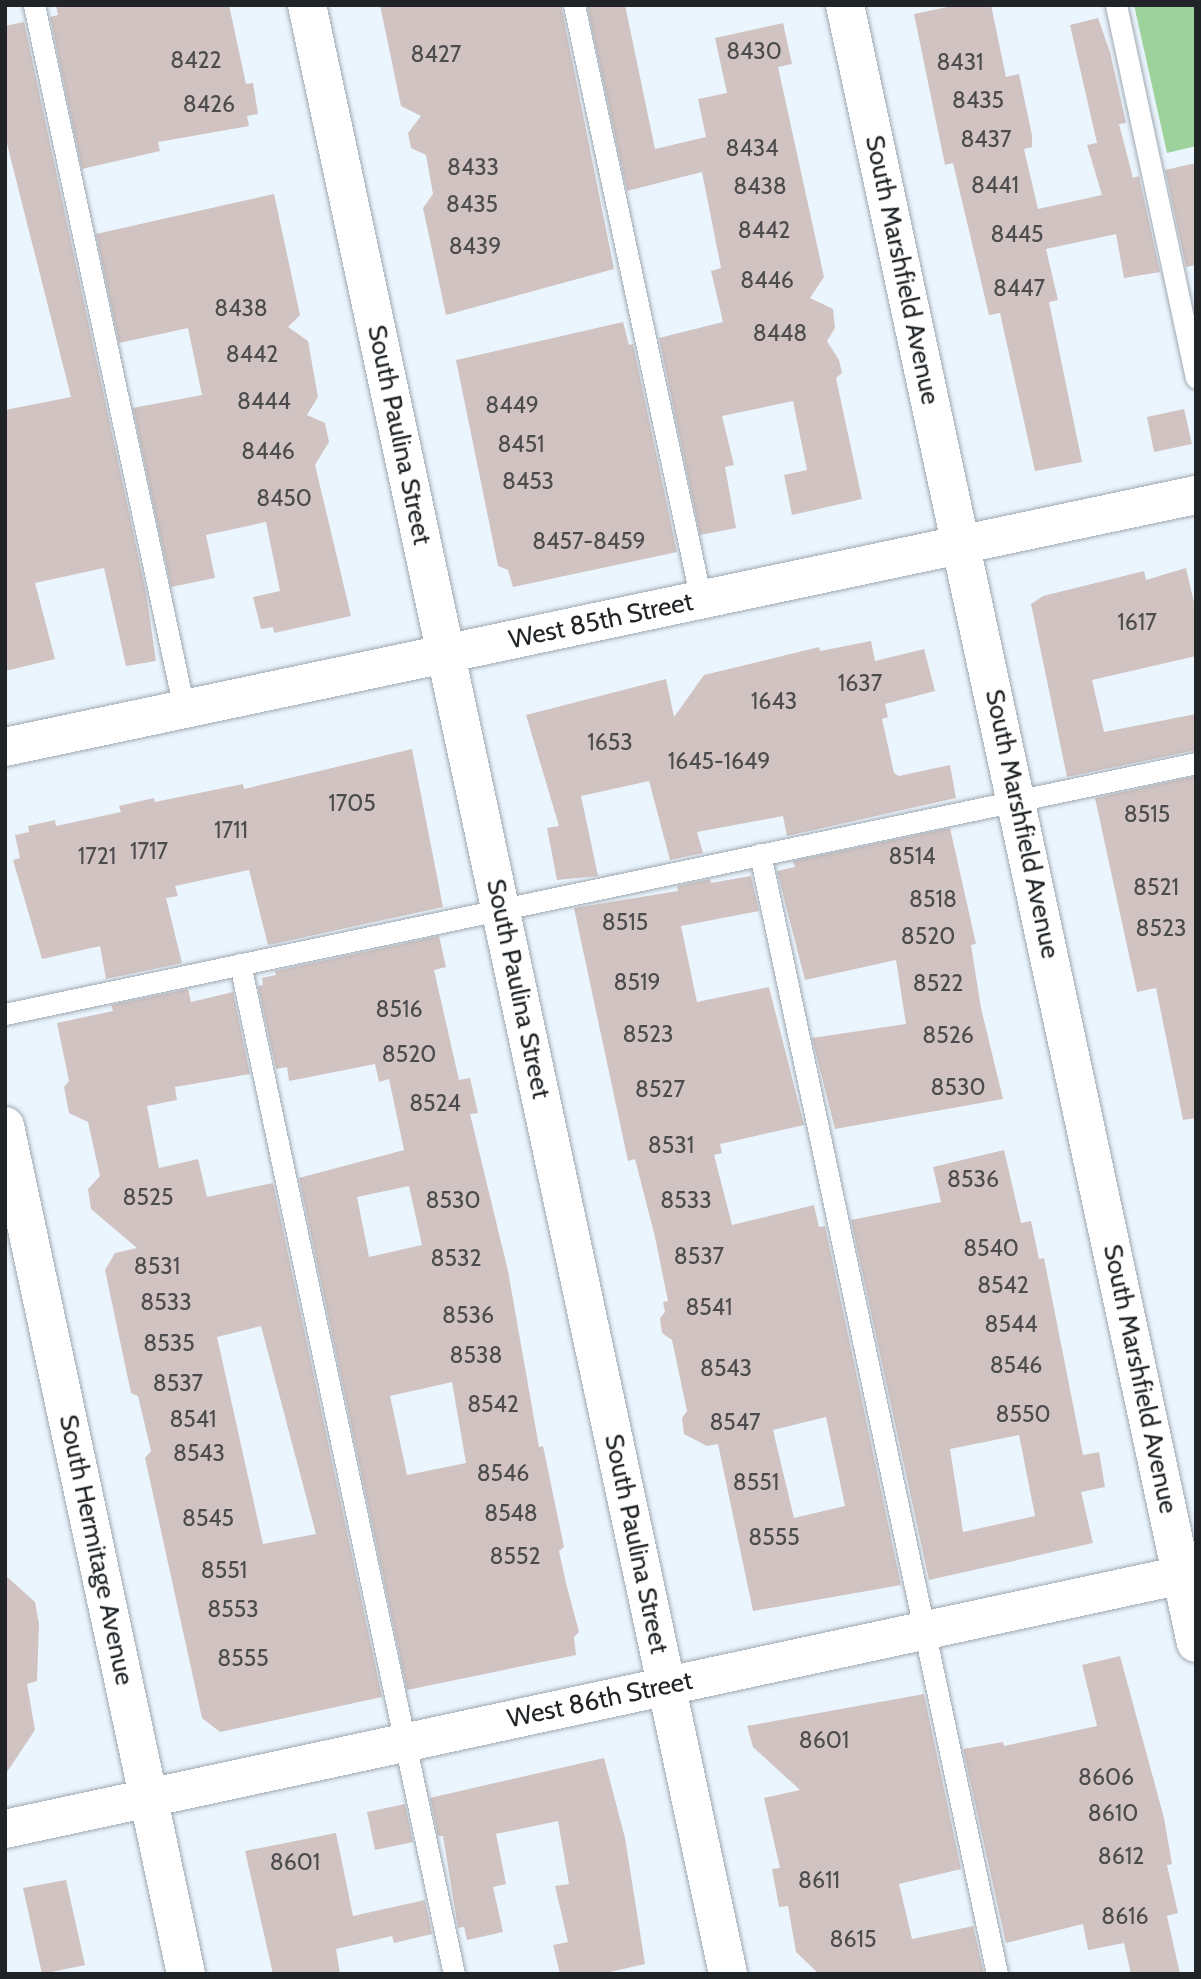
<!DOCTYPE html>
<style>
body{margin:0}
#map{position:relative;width:1201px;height:1979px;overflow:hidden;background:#ebf5fe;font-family:Cabin,sans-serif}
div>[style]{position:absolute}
.green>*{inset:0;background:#9dd29c}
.building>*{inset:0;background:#d1c3c1}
.roads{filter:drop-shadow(0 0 2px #9fa9b1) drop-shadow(0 0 2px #9fa9b1)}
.lane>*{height:21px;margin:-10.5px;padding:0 10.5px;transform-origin:10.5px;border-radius:10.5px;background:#fff}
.street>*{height:38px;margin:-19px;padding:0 19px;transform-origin:19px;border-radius:19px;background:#fff}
span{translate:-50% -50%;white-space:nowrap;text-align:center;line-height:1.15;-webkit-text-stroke:7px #fff;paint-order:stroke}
.number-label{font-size:23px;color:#4c4c4e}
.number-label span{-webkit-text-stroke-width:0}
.street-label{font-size:26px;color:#202427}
.frame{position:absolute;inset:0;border:7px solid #202427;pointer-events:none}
</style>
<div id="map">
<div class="green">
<div style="clip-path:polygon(1134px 5px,1196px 5px,1196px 146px,1167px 153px)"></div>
</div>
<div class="building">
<div style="clip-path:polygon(56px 5px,229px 5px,246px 84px,253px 83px,258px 114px,247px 116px,249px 126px,158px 142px,160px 151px,82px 169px,50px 17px,58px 15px)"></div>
<div style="clip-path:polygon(380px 5px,561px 5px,614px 269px,446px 315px,423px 208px,433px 194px,426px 155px,411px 148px,408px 133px,421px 116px,401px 106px)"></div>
<div style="clip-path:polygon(587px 5px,625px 5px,655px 149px,706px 137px,698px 99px,727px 93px,715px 38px,783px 23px,792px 64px,778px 67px,824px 277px,810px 298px,833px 309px,835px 328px,827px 341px,839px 360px,842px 373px,836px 378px,862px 499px,792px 515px,784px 475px,807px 470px,793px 401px,722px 416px,734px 465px,725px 467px,736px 528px,700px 535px,659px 338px,723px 322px,711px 271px,721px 268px,702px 172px,627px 191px)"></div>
<div style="clip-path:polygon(957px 5px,991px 5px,1006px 77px,1019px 74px,1032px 135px,1032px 147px,1024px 149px,1038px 209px,1102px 195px,1087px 145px,1097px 143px,1070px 25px,1098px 18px,1110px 52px,1126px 123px,1119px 124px,1133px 178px,1139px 176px,1160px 272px,1124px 278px,1116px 234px,1046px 249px,1058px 300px,1049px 302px,1082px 462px,1035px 471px,1000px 313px,989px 315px,953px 163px,945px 165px,914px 14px)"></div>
<div style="clip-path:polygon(24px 22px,146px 592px,156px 661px,126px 666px,104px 568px,35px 583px,55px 659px,5px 671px,5px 410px,71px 397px,5px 136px,5px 26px)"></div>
<div style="clip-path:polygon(1196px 163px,1196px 265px,1186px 267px,1165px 170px)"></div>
<div style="clip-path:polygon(274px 194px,300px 315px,288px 327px,308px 341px,318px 397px,307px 415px,325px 423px,329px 442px,315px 465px,351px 616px,274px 633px,273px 627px,261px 629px,253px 597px,280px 591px,266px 522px,206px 535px,215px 578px,171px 587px,133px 408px,202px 395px,188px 328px,119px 343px,96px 234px)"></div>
<div style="clip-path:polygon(623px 322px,629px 345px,633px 344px,677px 552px,513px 587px,508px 570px,498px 566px,456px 360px)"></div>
<div style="clip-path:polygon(1184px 409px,1192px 444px,1154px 452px,1147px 417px)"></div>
<div style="clip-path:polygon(1186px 568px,1196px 611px,1196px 656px,1092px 680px,1104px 732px,1196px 714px,1196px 750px,1067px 777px,1031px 604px,1043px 596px,1144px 571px,1146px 580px)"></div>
<div style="clip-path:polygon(871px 641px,875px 661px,924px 649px,935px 691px,885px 704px,888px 717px,882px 719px,894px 773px,899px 776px,950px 765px,956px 798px,787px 836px,783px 816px,697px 832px,703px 853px,670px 860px,649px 781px,581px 796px,598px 876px,557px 880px,547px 828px,559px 826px,526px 715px,666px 679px,674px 717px,704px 675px,819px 647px,820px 651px)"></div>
<div style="clip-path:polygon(412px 749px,443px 907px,268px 945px,249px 870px,175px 886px,178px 896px,166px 898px,182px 963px,106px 979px,100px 946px,42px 959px,13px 860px,20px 858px,15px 835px,29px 832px,28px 826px,55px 820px,56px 826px,121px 812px,119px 806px,154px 798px,155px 802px,243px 784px,244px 789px)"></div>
<div style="clip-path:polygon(1196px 776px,1196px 1118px,1183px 1120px,1156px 988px,1137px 992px,1095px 798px)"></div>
<div style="clip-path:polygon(950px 828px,976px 944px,971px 945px,981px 1008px,1003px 1099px,835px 1129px,812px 1038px,906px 1024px,896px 960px,805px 980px,777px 871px,795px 867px,793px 861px)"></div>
<div style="clip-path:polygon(evenodd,751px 876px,759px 911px,681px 926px,697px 1002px,769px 987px,804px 1125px,720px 1144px,722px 1153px,714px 1155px,732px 1225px,814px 1205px,819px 1227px,825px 1226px,901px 1585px,753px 1611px,718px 1444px,707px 1446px,684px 1434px,682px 1418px,687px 1411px,672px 1340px,662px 1333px,660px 1318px,665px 1312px,663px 1302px,668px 1301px,655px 1237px,635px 1159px,628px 1161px,574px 908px,678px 891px,677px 886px,710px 879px,711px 883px,751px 876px,826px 1417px,845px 1506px,794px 1518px,773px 1430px,826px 1417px)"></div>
<div style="clip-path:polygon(evenodd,439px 936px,446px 967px,434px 970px,459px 1080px,470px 1078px,478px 1113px,470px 1114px,508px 1271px,539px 1447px,543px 1446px,564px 1547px,559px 1551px,566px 1583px,579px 1632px,574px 1637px,576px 1655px,407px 1690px,299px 1178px,404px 1150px,389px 1079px,379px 1082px,375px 1064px,289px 1081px,287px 1067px,276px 1069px,258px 986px,263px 985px,262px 978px,276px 975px,275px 971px,439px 936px,409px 1186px,422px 1245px,369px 1257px,357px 1197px,409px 1186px,439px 936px,452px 1382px,466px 1463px,407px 1475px,390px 1396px,452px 1382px)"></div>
<div style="clip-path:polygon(evenodd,188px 989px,191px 1002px,233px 992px,250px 1074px,175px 1087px,177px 1100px,147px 1106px,159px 1168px,198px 1159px,207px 1197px,273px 1183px,382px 1697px,220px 1732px,202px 1718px,145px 1458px,151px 1451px,138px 1396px,131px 1393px,105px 1270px,115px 1253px,137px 1248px,91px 1209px,88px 1189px,100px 1176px,88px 1122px,69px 1113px,64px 1087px,69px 1081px,57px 1023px,113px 1011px,111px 1005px,188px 989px,261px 1326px,316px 1534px,263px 1544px,217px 1337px,261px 1326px)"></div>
<div style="clip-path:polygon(evenodd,1004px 1150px,1021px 1223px,1031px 1221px,1039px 1259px,1044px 1258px,1083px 1455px,1099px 1452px,1105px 1487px,1081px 1492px,1093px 1543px,929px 1580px,851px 1220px,941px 1202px,933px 1167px,1004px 1150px,1019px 1435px,1035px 1516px,963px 1532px,950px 1449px,1019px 1435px)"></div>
<div style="clip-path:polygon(5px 1575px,35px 1602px,39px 1624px,37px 1681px,27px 1684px,35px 1730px,5px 1775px)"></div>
<div style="clip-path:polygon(1120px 1656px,1164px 1818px,1172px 1864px,1167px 1865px,1178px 1913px,1167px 1916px,1180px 1974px,1131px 1974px,1124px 1943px,1088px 1950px,1083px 1924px,1006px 1943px,963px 1749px,1003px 1742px,1004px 1746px,1097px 1726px,1082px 1665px)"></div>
<div style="clip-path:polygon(924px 1694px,961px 1869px,899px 1884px,912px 1939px,973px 1926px,984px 1974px,819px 1974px,796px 1952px,788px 1906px,779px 1907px,772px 1869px,780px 1868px,764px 1798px,800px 1790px,753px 1747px,747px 1726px)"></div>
<div style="clip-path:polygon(604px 1758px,625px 1838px,645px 1964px,601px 1974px,560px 1974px,553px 1945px,568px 1942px,555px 1886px,569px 1884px,558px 1821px,496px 1834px,506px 1884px,493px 1887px,503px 1932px,467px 1940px,464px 1927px,458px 1928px,443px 1836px,438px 1836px,430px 1798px)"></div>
<div style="clip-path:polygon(405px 1804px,413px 1842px,375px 1850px,367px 1812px)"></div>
<div style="clip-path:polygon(336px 1833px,353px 1916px,425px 1900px,432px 1934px,394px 1943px,392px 1936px,336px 1949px,340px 1974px,273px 1974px,245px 1851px)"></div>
<div style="clip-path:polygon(66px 1880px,85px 1965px,42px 1974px,23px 1888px)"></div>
</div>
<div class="roads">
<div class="lane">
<div style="left:34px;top:5px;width:720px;rotate:77.97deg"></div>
<div style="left:574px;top:5px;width:608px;rotate:77.95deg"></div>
<div style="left:1116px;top:5px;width:381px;rotate:77.9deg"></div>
<div style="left:760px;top:854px;width:1145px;rotate:78.05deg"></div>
<div style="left:240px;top:964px;width:1032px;rotate:78.04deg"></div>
<div style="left:5px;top:1014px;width:1217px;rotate:-11.9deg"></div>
</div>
<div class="street">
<div style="left:307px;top:5px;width:2014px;rotate:77.93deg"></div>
<div style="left:845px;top:5px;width:1675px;rotate:77.91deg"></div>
<div style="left:5px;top:747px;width:1217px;rotate:-11.95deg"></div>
<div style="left:5px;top:1126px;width:867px;rotate:77.95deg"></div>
<div style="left:5px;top:1829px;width:1218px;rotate:-12.18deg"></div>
</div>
</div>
<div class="number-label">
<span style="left:754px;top:51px">8430</span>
<span style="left:436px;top:54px">8427</span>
<span style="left:196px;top:60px">8422</span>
<span style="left:960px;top:62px">8431</span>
<span style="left:978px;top:100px">8435</span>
<span style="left:209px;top:104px">8426</span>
<span style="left:986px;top:139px">8437</span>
<span style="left:752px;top:148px">8434</span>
<span style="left:473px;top:167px">8433</span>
<span style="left:995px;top:185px">8441</span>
<span style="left:760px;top:186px">8438</span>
<span style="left:472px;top:204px">8435</span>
<span style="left:764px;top:230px">8442</span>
<span style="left:1017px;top:234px">8445</span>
<span style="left:475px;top:246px">8439</span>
<span style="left:767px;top:280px">8446</span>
<span style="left:1019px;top:288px">8447</span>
<span style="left:241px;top:308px">8438</span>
<span style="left:780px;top:333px">8448</span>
<span style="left:252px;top:354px">8442</span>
<span style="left:264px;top:401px">8444</span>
<span style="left:512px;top:405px">8449</span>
<span style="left:521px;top:444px">8451</span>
<span style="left:268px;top:451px">8446</span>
<span style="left:528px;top:481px">8453</span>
<span style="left:284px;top:498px">8450</span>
<span style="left:589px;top:541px">8457-8459</span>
<span style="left:1137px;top:622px">1617</span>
<span style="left:860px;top:683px">1637</span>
<span style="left:774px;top:701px">1643</span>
<span style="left:610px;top:742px">1653</span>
<span style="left:719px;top:761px">1645-1649</span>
<span style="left:352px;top:803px">1705</span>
<span style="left:1147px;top:814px">8515</span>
<span style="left:231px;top:830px">1711</span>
<span style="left:149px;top:851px">1717</span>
<span style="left:97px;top:856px">1721</span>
<span style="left:912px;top:856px">8514</span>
<span style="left:1156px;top:887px">8521</span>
<span style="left:933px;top:899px">8518</span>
<span style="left:625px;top:922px">8515</span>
<span style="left:1161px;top:928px">8523</span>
<span style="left:928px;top:936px">8520</span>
<span style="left:637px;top:982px">8519</span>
<span style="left:938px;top:983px">8522</span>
<span style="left:399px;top:1009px">8516</span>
<span style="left:648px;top:1034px">8523</span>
<span style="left:948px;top:1035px">8526</span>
<span style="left:409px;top:1054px">8520</span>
<span style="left:958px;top:1087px">8530</span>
<span style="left:660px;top:1089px">8527</span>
<span style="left:435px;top:1103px">8524</span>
<span style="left:671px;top:1145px">8531</span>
<span style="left:973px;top:1179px">8536</span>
<span style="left:148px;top:1197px">8525</span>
<span style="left:453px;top:1200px">8530</span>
<span style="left:686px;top:1200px">8533</span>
<span style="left:991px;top:1248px">8540</span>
<span style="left:699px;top:1256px">8537</span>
<span style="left:456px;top:1258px">8532</span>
<span style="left:157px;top:1266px">8531</span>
<span style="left:1003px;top:1285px">8542</span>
<span style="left:166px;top:1302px">8533</span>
<span style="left:709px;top:1307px">8541</span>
<span style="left:468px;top:1315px">8536</span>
<span style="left:1011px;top:1324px">8544</span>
<span style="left:169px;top:1343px">8535</span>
<span style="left:476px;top:1355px">8538</span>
<span style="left:1016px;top:1365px">8546</span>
<span style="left:726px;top:1368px">8543</span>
<span style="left:178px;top:1383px">8537</span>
<span style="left:493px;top:1404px">8542</span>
<span style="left:1023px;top:1414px">8550</span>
<span style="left:193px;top:1419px">8541</span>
<span style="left:735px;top:1422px">8547</span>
<span style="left:199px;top:1453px">8543</span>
<span style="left:503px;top:1473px">8546</span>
<span style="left:756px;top:1482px">8551</span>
<span style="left:511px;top:1513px">8548</span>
<span style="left:208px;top:1518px">8545</span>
<span style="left:774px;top:1537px">8555</span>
<span style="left:515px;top:1556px">8552</span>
<span style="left:224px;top:1570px">8551</span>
<span style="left:233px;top:1609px">8553</span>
<span style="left:243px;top:1658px">8555</span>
<span style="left:824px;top:1740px">8601</span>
<span style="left:1106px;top:1777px">8606</span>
<span style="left:1113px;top:1813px">8610</span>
<span style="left:1121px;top:1856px">8612</span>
<span style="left:295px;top:1862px">8601</span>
<span style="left:819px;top:1880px">8611</span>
<span style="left:1125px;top:1916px">8616</span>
<span style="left:853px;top:1939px">8615</span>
</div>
<div class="street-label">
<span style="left:902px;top:270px;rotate:78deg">South Marshfield Avenue</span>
<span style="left:399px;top:435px;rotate:78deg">South Paulina Street</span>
<span style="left:601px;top:621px;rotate:-12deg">West 85th Street</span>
<span style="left:1022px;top:824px;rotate:78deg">South Marshfield Avenue</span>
<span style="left:518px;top:989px;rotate:78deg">South Paulina Street</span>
<span style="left:1140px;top:1379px;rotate:78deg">South Marshfield Avenue</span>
<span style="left:636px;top:1544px;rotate:78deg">South Paulina Street</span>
<span style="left:96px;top:1550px;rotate:78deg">South Hermitage Avenue</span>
<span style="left:600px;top:1700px;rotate:-12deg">West 86th Street</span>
</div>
<div class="frame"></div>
</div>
